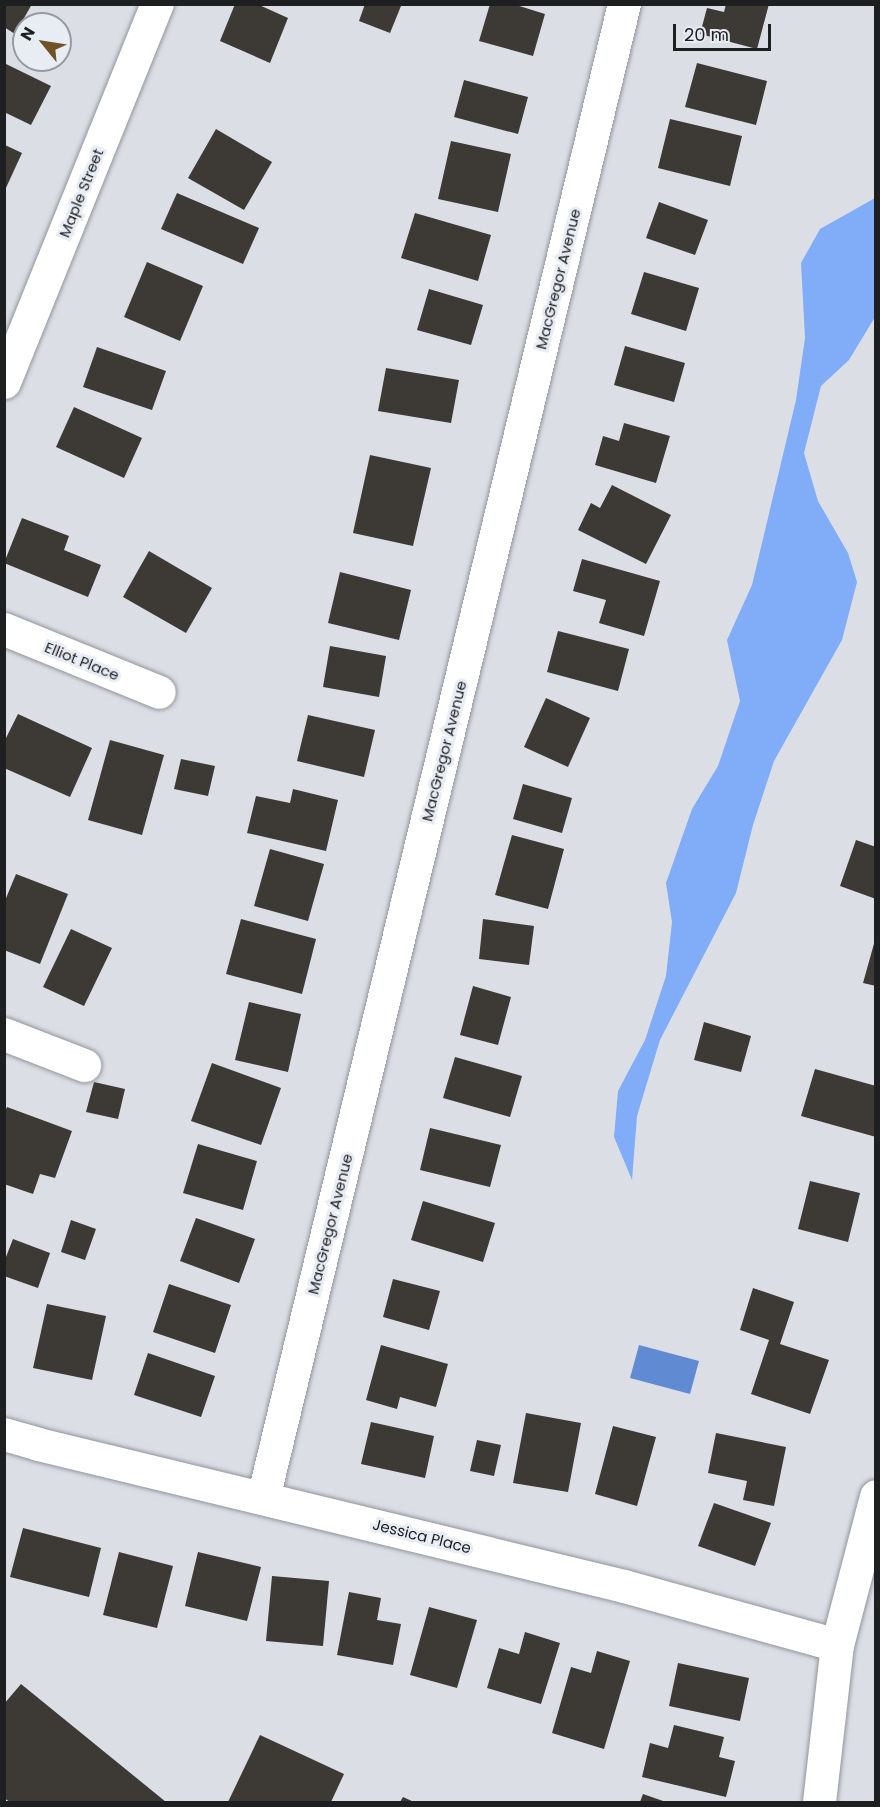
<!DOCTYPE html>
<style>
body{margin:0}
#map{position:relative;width:880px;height:1807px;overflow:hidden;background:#dbdfe5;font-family:Poppins,sans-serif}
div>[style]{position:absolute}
.forest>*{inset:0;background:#81adf8}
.water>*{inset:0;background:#608bd2}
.building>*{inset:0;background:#3d3934}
.roads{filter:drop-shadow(0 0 2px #91959b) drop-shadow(0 0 2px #91959b)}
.street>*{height:33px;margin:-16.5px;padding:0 16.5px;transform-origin:16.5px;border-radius:16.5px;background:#fff}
.secondary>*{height:33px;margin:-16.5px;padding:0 16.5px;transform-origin:16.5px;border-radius:16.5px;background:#fff}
span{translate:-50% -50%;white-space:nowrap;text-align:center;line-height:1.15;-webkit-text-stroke:6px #e8ecf3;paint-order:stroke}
.street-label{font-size:15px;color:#1d1f21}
.frame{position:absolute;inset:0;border:6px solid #1d1f21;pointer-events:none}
.north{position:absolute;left:12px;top:12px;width:60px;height:60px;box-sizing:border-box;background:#e8ecf3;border:2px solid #979a9f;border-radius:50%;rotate:300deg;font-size:16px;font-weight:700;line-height:24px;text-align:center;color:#1d1f21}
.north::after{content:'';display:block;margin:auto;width:21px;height:27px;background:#6f5326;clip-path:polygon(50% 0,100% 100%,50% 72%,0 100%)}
.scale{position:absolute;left:673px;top:24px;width:98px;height:27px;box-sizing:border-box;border:3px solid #1d1f21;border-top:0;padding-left:8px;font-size:18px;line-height:21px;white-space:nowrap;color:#1d1f21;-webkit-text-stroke:4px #e8ecf3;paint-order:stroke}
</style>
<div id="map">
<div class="forest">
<div style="clip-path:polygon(875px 131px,875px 317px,849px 360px,821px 386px,804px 453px,818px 501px,848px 553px,857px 582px,842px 640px,774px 761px,753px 825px,736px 893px,660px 1040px,637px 1116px,632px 1180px,614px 1137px,618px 1091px,645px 1040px,666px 976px,672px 922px,666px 883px,692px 809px,718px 766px,740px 701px,727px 640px,752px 585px,796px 400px,805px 338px,801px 263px,820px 229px,875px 198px)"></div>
</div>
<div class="water">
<div style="clip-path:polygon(639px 1345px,699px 1361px,690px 1394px,630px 1378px)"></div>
</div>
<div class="building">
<div style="clip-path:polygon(4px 4px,32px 4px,15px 34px,4px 27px)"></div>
<div style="clip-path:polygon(235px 4px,257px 4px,288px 18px,270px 63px,220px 41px)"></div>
<div style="clip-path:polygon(365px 4px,401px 6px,390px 33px,359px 21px)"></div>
<div style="clip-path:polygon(490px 4px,513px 4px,545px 14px,533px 56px,479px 41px)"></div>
<div style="clip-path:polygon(726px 4px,769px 4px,757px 49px,700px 34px,707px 8px,724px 12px)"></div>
<div style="clip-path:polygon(4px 63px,51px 86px,31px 125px,4px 112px)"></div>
<div style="clip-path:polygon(697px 63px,767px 81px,756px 125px,685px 107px)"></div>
<div style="clip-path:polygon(464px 80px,528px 97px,518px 134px,454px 117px)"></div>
<div style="clip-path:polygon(670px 119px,742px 136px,730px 186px,658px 168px)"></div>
<div style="clip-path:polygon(216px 129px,272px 162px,244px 210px,188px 178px)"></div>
<div style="clip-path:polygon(451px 141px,511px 154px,498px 212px,438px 199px)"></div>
<div style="clip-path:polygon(5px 145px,22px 153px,5px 190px)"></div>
<div style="clip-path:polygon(177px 193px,259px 228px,243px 264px,161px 229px)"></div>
<div style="clip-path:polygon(659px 202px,708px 220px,695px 255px,646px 238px)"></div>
<div style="clip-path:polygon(415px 213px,491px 235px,478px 281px,401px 258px)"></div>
<div style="clip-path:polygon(147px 262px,203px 286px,180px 341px,124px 317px)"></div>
<div style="clip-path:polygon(644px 272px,699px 288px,686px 331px,631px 314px)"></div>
<div style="clip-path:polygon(429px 289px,483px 305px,471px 345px,417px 330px)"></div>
<div style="clip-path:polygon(625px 346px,685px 363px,674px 402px,614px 385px)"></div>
<div style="clip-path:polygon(97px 347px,166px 371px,152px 410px,83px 387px)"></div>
<div style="clip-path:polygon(386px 368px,459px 380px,451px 423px,378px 411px)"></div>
<div style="clip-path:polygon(74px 407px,142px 438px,124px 478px,56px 447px)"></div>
<div style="clip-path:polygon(624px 423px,670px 436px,656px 483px,595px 465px,603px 436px,619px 441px)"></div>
<div style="clip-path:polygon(370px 455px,431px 468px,413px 546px,353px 533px)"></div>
<div style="clip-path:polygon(612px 485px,671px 515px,646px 564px,578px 530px,591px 503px,600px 508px)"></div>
<div style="clip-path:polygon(22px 518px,69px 536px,64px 550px,101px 565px,88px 597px,4px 563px)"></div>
<div style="clip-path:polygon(149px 551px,212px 588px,186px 633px,123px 597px)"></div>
<div style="clip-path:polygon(582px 559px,660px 581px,644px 636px,599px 623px,606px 600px,573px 591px)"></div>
<div style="clip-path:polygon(340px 572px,411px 590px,399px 640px,328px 623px)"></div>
<div style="clip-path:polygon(558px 631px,629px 649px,618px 691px,547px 672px)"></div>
<div style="clip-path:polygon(330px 646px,386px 656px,379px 697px,323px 687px)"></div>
<div style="clip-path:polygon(546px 698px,590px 718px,568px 767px,524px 747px)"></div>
<div style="clip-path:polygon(18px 714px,92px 748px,70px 797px,4px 768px,4px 742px)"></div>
<div style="clip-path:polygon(308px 715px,375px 730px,364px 777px,297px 761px)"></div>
<div style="clip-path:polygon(110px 740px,164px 755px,142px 835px,88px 820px)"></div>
<div style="clip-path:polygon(181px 759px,215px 766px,208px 796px,174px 789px)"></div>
<div style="clip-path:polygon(523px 784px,572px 798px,562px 833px,513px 819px)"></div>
<div style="clip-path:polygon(293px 789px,338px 800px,326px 851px,247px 833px,256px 796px,290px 803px)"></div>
<div style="clip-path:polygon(512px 835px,564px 849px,548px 909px,495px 895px)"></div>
<div style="clip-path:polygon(856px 840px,876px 847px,876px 899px,840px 886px)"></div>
<div style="clip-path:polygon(270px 849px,324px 864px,308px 921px,254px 906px)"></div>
<div style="clip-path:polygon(16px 874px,68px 894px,40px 964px,4px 950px,4px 903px)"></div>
<div style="clip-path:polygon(241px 919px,316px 939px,302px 994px,226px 974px)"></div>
<div style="clip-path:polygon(483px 919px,534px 926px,529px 965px,479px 959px)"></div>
<div style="clip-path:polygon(71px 929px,112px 948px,84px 1006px,43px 987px)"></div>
<div style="clip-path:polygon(875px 940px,876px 940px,876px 986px,863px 983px)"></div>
<div style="clip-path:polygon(473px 986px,511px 997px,498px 1045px,460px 1035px)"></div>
<div style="clip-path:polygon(249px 1002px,301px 1014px,288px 1072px,235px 1060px)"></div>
<div style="clip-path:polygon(704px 1022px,751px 1036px,741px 1072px,694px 1060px)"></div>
<div style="clip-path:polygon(455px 1057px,522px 1076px,510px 1117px,443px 1098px)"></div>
<div style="clip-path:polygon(212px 1063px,281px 1088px,261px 1145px,191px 1121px)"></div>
<div style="clip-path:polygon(815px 1069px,876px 1086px,876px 1137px,801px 1116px)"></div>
<div style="clip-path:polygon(94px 1082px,125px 1089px,118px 1119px,86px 1112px)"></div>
<div style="clip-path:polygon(7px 1107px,72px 1131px,55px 1178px,40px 1174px,33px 1194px,4px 1184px,4px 1114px)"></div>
<div style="clip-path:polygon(430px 1128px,501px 1145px,490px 1187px,420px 1170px)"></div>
<div style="clip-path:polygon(198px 1144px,257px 1161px,243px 1210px,183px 1193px)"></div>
<div style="clip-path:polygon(810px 1181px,860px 1193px,848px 1242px,798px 1229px)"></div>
<div style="clip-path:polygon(423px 1201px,495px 1223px,483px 1262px,411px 1240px)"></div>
<div style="clip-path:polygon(196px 1218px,255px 1239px,239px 1283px,180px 1261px)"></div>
<div style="clip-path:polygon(71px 1220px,96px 1229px,85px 1260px,61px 1252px)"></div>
<div style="clip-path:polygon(13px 1239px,50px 1253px,38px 1288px,4px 1276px,4px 1262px)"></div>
<div style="clip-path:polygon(393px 1279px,440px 1291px,429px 1330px,383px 1317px)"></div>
<div style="clip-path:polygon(169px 1284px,231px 1305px,215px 1353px,153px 1332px)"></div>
<div style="clip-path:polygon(753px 1288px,794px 1302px,780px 1344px,829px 1360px,810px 1414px,751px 1394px,769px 1340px,740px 1330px)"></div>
<div style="clip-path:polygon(47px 1304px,106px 1316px,92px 1380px,33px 1368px)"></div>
<div style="clip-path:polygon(381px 1345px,448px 1364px,436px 1407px,400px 1397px,397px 1409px,366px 1400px)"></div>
<div style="clip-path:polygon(148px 1353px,215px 1376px,201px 1417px,134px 1395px)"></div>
<div style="clip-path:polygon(526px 1413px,581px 1423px,568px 1492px,513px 1483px)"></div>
<div style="clip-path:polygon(371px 1422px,434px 1436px,425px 1478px,361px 1464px)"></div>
<div style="clip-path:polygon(613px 1426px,656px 1437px,637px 1506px,595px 1494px)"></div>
<div style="clip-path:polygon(716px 1433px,786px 1447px,774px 1506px,743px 1500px,747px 1481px,708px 1473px)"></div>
<div style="clip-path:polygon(477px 1440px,501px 1445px,494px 1476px,470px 1471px)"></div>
<div style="clip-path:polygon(714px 1503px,771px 1523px,755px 1566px,698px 1546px)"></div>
<div style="clip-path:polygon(23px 1528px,101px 1548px,89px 1597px,10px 1577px)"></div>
<div style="clip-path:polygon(119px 1552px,173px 1566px,157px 1628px,103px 1615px)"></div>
<div style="clip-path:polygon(198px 1552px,261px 1567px,247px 1621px,185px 1606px)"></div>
<div style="clip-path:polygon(272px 1576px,329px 1581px,323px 1646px,266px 1641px)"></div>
<div style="clip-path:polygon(349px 1592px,381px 1598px,377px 1620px,401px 1624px,393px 1665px,337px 1655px)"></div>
<div style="clip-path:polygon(429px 1607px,477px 1620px,457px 1688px,410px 1675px)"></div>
<div style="clip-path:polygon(525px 1632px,560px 1643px,541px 1704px,487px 1688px,499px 1648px,519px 1654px)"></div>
<div style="clip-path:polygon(597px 1651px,630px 1661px,604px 1749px,552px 1733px,571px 1667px,591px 1673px)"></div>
<div style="clip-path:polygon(678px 1663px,749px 1678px,740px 1721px,669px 1706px)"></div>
<div style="clip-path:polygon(21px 1684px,166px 1802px,10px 1802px,4px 1798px,4px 1704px)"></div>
<div style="clip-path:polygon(674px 1725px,724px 1737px,719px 1757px,735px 1761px,726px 1797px,642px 1777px,650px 1743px,668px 1748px)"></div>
<div style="clip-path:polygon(260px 1735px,344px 1774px,331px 1802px,228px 1802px)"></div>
<div style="clip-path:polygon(643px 1794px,666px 1802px,640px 1802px)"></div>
<div style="clip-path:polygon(403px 1797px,414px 1802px,400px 1802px)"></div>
</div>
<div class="roads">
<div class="street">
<div style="left:4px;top:382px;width:408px;rotate:-68deg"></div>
<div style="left:4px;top:629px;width:167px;rotate:22.1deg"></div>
<div style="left:4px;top:1034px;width:86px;rotate:21.2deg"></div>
<div style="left:4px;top:1434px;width:35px;rotate:16deg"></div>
<div style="left:38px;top:1444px;width:603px;rotate:13.62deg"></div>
<div style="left:624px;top:1586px;width:221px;rotate:15.5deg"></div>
<div style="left:263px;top:1498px;width:1537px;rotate:-76.42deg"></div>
</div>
<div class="secondary">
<div style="left:819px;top:1802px;width:158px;rotate:-83.5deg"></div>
<div style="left:837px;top:1645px;width:154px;rotate:-75.3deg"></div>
</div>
</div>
<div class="street-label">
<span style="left:81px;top:193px;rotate:-68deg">Maple Street</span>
<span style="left:558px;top:279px;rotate:-76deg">MacGregor Avenue</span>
<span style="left:82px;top:661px;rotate:22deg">Elliot Place</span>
<span style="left:444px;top:751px;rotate:-76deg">MacGregor Avenue</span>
<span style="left:330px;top:1224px;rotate:-76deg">MacGregor Avenue</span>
<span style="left:422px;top:1536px;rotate:14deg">Jessica Place</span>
</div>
<div class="frame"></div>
<div class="north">N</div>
<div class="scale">20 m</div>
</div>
